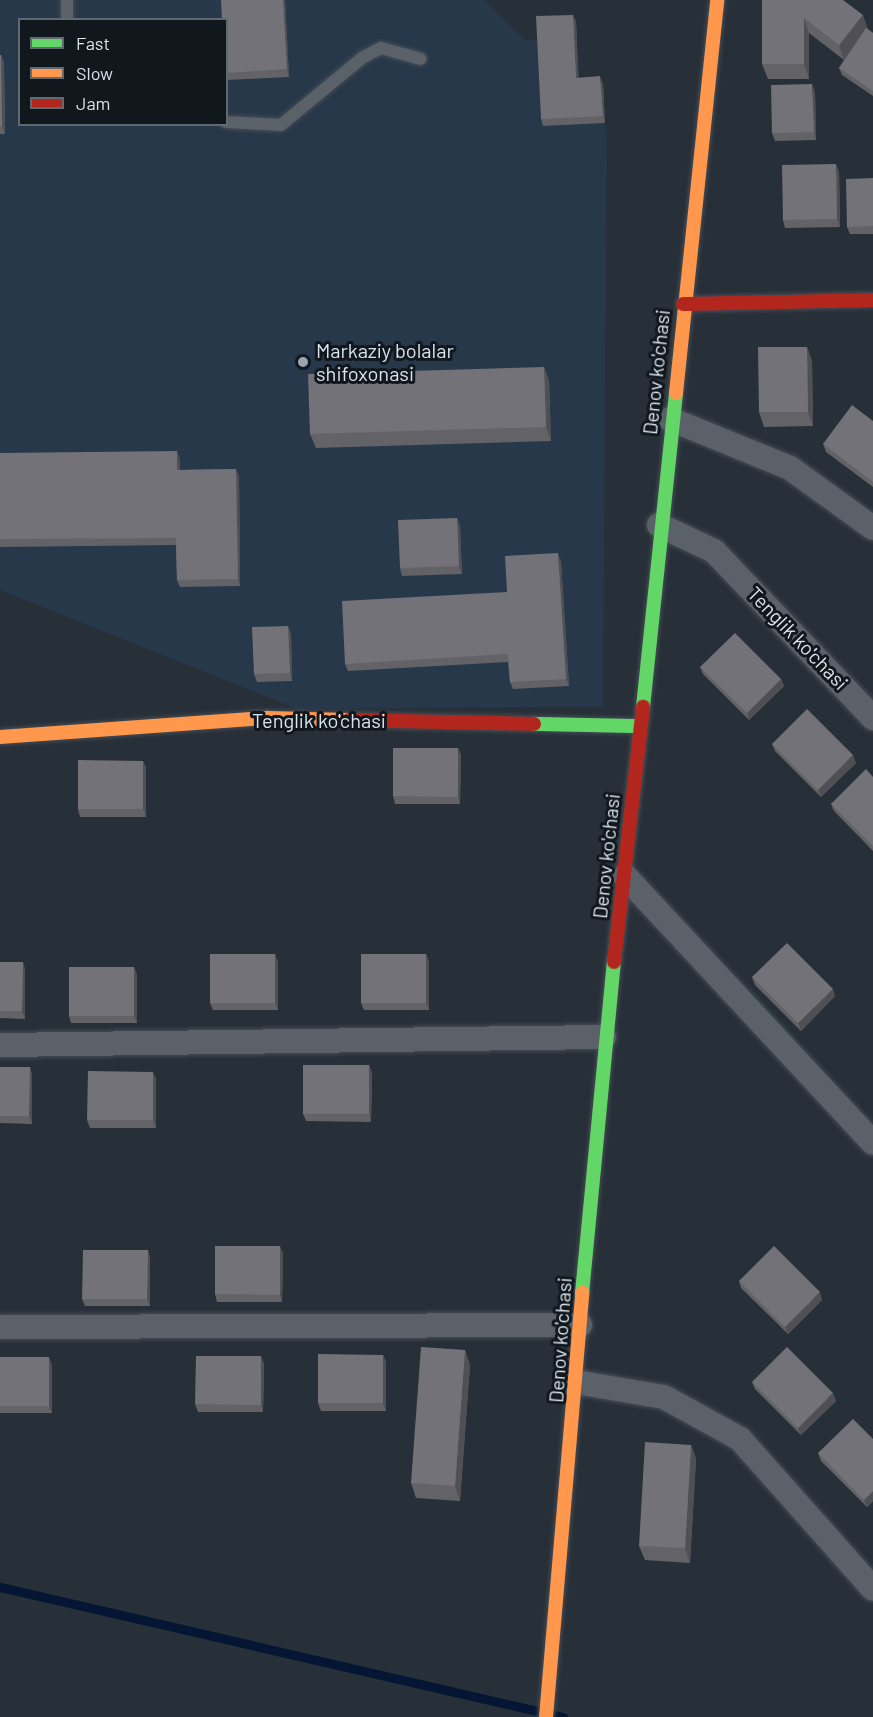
<!DOCTYPE html>
<style>
body{margin:0}
#map{position:relative;width:873px;height:1717px;overflow:hidden;background:#272f38;font-family:Barlow,sans-serif}
div>[style]{position:absolute}
.built>*{inset:0;background:#26384a}
.stream>*{height:9px;margin:-4.5px;padding:0 4.5px;transform-origin:4.5px;border-radius:4.5px;background:#041633}
.roads{filter:drop-shadow(0 0 2px #454c54) drop-shadow(0 0 2px #454c54)}
.lane>*{height:12px;margin:-6px;padding:0 6px;transform-origin:6px;border-radius:6px;background:#5b6168}
.street>*{height:24px;margin:-12px;padding:0 12px;transform-origin:12px;border-radius:12px;background:#5b6168}
.fast>*{height:14px;margin:-7px;padding:0 7px;transform-origin:7px;border-radius:7px;background:#63d668}
.slow>*{height:14px;margin:-7px;padding:0 7px;transform-origin:7px;border-radius:7px;background:#ff974d}
.jam>*{height:14px;margin:-7px;padding:0 7px;transform-origin:7px;border-radius:7px;background:#b3261e}
.wall>*{inset:0;background:#636267}
.shaded-wall>*{inset:0;background:#505054}
.building>*{inset:0;background:#737278}
.dots>*{width:16px;height:16px;translate:-50% -50%;box-sizing:border-box;border:3px solid #10171d;border-radius:50%}
span{translate:-50% -50%;white-space:nowrap;text-align:center;line-height:1.15;-webkit-text-stroke:6px #10171d;paint-order:stroke}
.poi-label{font-size:20px;color:#dae3ed}
.left{translate:0 -50%;text-align:left}
.street-label{font-size:20px;color:#dae3ed}
.legend{position:absolute;left:18px;top:18px;width:210px;height:108px;box-sizing:border-box;background:#10171d;border:2px solid #616970;margin:0;padding:8px 10px;list-style:none;font-size:18px;color:#dae3ed}
.legend li{display:flex;align-items:center;gap:12px;height:30px}
.legend b{width:30px;border:2px solid #616970}
</style>
<div id="map">
<div class="built">
<div style="clip-path:polygon(evenodd,0 0,484px 0,525px 40px,539px 39px,544px 126px,605px 123px,607px 134px,603px 707px,297px 709px,0 590px,0 0,20px 20px,226px 20px,226px 124px,20px 124px,20px 20px)"></div>
</div>
<div class="stream">
<div style="left:0;top:1587px;width:578px;rotate:13deg"></div>
</div>
<div class="roads">
<div class="lane">
<div style="left:67px;top:0;width:20px;rotate:90deg"></div>
<div style="left:226px;top:122px;width:55px;rotate:3.1deg"></div>
<div style="left:281px;top:125px;width:105px;rotate:-39.6deg"></div>
<div style="left:362px;top:58px;width:21px;rotate:-28deg"></div>
<div style="left:381px;top:48px;width:41px;rotate:15.4deg"></div>
</div>
<div class="street">
<div style="left:670px;top:419px;width:130px;rotate:22.2deg"></div>
<div style="left:790px;top:468px;width:102px;rotate:35.9deg"></div>
<div style="left:659px;top:525px;width:61px;rotate:25.3deg"></div>
<div style="left:714px;top:551px;width:231px;rotate:46.4deg"></div>
<div style="left:625px;top:876px;width:364px;rotate:47.1deg"></div>
<div style="left:0;top:1045px;width:604px;rotate:-0.76deg"></div>
<div style="left:0;top:1327px;width:580px;rotate:-0.2deg"></div>
<div style="left:576px;top:1382px;width:89px;rotate:9.7deg"></div>
<div style="left:664px;top:1397px;width:87px;rotate:28.9deg"></div>
<div style="left:740px;top:1439px;width:200px;rotate:48.4deg"></div>
</div>
<div class="fast">
<div style="left:643px;top:707px;width:316px;rotate:-84deg"></div>
<div style="left:534px;top:724px;width:105px;rotate:1.1deg"></div>
<div style="left:582px;top:1293px;width:333px;rotate:-84.5deg"></div>
</div>
<div class="slow">
<div style="left:676px;top:393px;width:395px;rotate:-84deg"></div>
<div style="left:0;top:737px;width:269px;rotate:-4.1deg"></div>
<div style="left:268px;top:718px;width:81px;rotate:1.4deg"></div>
<div style="left:546px;top:1717px;width:426px;rotate:-85.1deg"></div>
</div>
<div class="jam">
<div style="left:683px;top:304px;width:190px;rotate:-1.2deg"></div>
<div style="left:349px;top:720px;width:185px;rotate:1.2deg"></div>
<div style="left:614px;top:962px;width:257px;rotate:-83.5deg"></div>
</div>
</div>
<div class="wall">
<div style="clip-path:polygon(285px 0,289px 77px,227px 80px,226px 78px,226px 20px)"></div>
<div style="clip-path:polygon(762px 0,868px 29px,873px 33px,873px 96px,842px 75px,839px 68px,844px 60px,809px 33px,809px 79px,768px 79px,762px 64px)"></div>
<div style="clip-path:polygon(573px 15px,576px 22px,578px 78px,603px 84px,605px 123px,543px 126px,541px 119px)"></div>
<div style="clip-path:polygon(0 55px,1px 55px,4px 63px,5px 134px,0 134px)"></div>
<div style="clip-path:polygon(815px 92px,816px 140px,775px 141px,772px 133px)"></div>
<div style="clip-path:polygon(839px 171px,840px 227px,785px 228px,783px 220px)"></div>
<div style="clip-path:polygon(873px 178px,873px 234px,850px 234px,847px 227px)"></div>
<div style="clip-path:polygon(807px 347px,812px 361px,813px 426px,764px 427px,759px 412px)"></div>
<div style="clip-path:polygon(544px 367px,549px 381px,551px 441px,316px 448px,310px 434px)"></div>
<div style="clip-path:polygon(873px 421px,873px 487px,826px 452px,823px 444px)"></div>
<div style="clip-path:polygon(0 453px,180px 459px,180px 470px,236px 469px,239px 477px,240px 586px,180px 587px,177px 580px,176px 545px,0 547px)"></div>
<div style="clip-path:polygon(457px 518px,460px 526px,462px 574px,402px 576px,400px 568px)"></div>
<div style="clip-path:polygon(561px 561px,569px 686px,513px 689px,510px 682px,508px 662px,348px 671px,345px 664px,507px 592px)"></div>
<div style="clip-path:polygon(288px 626px,291px 634px,292px 681px,257px 682px,254px 674px)"></div>
<div style="clip-path:polygon(700px 667px,781px 679px,784px 686px,749px 720px,703px 674px)"></div>
<div style="clip-path:polygon(772px 744px,856px 763px,821px 797px,775px 751px)"></div>
<div style="clip-path:polygon(458px 748px,461px 755px,460px 804px,395px 804px,393px 796px)"></div>
<div style="clip-path:polygon(143px 761px,146px 768px,146px 817px,80px 817px,78px 809px)"></div>
<div style="clip-path:polygon(873px 777px,873px 851px,834px 811px,831px 804px)"></div>
<div style="clip-path:polygon(275px 954px,278px 962px,278px 1010px,213px 1010px,210px 1003px)"></div>
<div style="clip-path:polygon(426px 954px,429px 962px,429px 1010px,364px 1010px,361px 1003px)"></div>
<div style="clip-path:polygon(0 962px,23px 962px,25px 970px,25px 1019px,0 1018px)"></div>
<div style="clip-path:polygon(134px 967px,137px 975px,137px 1023px,71px 1023px,69px 1016px)"></div>
<div style="clip-path:polygon(752px 977px,835px 996px,801px 1031px,755px 985px)"></div>
<div style="clip-path:polygon(369px 1065px,372px 1073px,371px 1122px,306px 1121px,303px 1114px)"></div>
<div style="clip-path:polygon(0 1067px,30px 1067px,32px 1075px,32px 1124px,0 1123px)"></div>
<div style="clip-path:polygon(156px 1079px,156px 1128px,90px 1128px,87px 1120px)"></div>
<div style="clip-path:polygon(148px 1250px,150px 1258px,150px 1306px,85px 1306px,82px 1299px)"></div>
<div style="clip-path:polygon(283px 1253px,282px 1302px,217px 1302px,215px 1294px)"></div>
<div style="clip-path:polygon(739px 1281px,822px 1300px,788px 1334px,741px 1288px)"></div>
<div style="clip-path:polygon(465px 1350px,470px 1365px,460px 1501px,416px 1498px,411px 1483px)"></div>
<div style="clip-path:polygon(383px 1355px,386px 1362px,386px 1411px,321px 1411px,318px 1403px)"></div>
<div style="clip-path:polygon(0 1357px,52px 1365px,52px 1413px,0 1413px)"></div>
<div style="clip-path:polygon(264px 1363px,263px 1412px,198px 1412px,195px 1404px)"></div>
<div style="clip-path:polygon(752px 1382px,836px 1401px,801px 1435px,755px 1389px)"></div>
<div style="clip-path:polygon(873px 1439px,873px 1501px,867px 1507px,821px 1461px,818px 1453px)"></div>
<div style="clip-path:polygon(691px 1445px,696px 1459px,690px 1563px,645px 1560px,639px 1546px)"></div>
</div>
<div class="shaded-wall">
<div style="clip-path:polygon(283px 0,285px 0,289px 77px,287px 69px)"></div>
<div style="clip-path:polygon(573px 15px,576px 22px,579px 85px,576px 78px)"></div>
<div style="clip-path:polygon(863px 15px,868px 29px,844px 60px,839px 45px)"></div>
<div style="clip-path:polygon(804px 18px,809px 33px,809px 79px,804px 64px)"></div>
<div style="clip-path:polygon(1px 55px,4px 63px,5px 134px,2px 126px)"></div>
<div style="clip-path:polygon(600px 76px,603px 84px,605px 123px,603px 116px)"></div>
<div style="clip-path:polygon(812px 84px,815px 92px,816px 140px,814px 132px)"></div>
<div style="clip-path:polygon(836px 164px,839px 171px,840px 227px,837px 219px)"></div>
<div style="clip-path:polygon(807px 347px,812px 361px,813px 426px,808px 412px)"></div>
<div style="clip-path:polygon(544px 367px,549px 381px,551px 441px,546px 427px)"></div>
<div style="clip-path:polygon(177px 451px,180px 459px,180px 478px,177px 470px)"></div>
<div style="clip-path:polygon(236px 469px,239px 477px,240px 586px,238px 579px)"></div>
<div style="clip-path:polygon(457px 518px,460px 526px,462px 574px,459px 566px)"></div>
<div style="clip-path:polygon(558px 553px,561px 561px,569px 686px,566px 679px)"></div>
<div style="clip-path:polygon(288px 626px,291px 634px,292px 681px,290px 673px)"></div>
<div style="clip-path:polygon(781px 679px,784px 686px,749px 720px,747px 713px)"></div>
<div style="clip-path:polygon(458px 748px,461px 755px,460px 804px,458px 797px)"></div>
<div style="clip-path:polygon(853px 755px,856px 763px,821px 797px,818px 790px)"></div>
<div style="clip-path:polygon(143px 761px,146px 768px,146px 817px,143px 809px)"></div>
<div style="clip-path:polygon(275px 954px,278px 962px,278px 1010px,275px 1003px)"></div>
<div style="clip-path:polygon(426px 954px,429px 962px,429px 1010px,426px 1003px)"></div>
<div style="clip-path:polygon(23px 962px,25px 970px,25px 1019px,22px 1011px)"></div>
<div style="clip-path:polygon(134px 967px,137px 975px,137px 1023px,134px 1016px)"></div>
<div style="clip-path:polygon(833px 989px,835px 996px,801px 1031px,798px 1023px)"></div>
<div style="clip-path:polygon(369px 1065px,372px 1073px,371px 1122px,369px 1114px)"></div>
<div style="clip-path:polygon(30px 1067px,32px 1075px,32px 1124px,29px 1116px)"></div>
<div style="clip-path:polygon(153px 1072px,156px 1079px,156px 1128px,153px 1120px)"></div>
<div style="clip-path:polygon(280px 1246px,283px 1253px,282px 1302px,280px 1295px)"></div>
<div style="clip-path:polygon(148px 1250px,150px 1258px,150px 1306px,147px 1299px)"></div>
<div style="clip-path:polygon(820px 1292px,822px 1300px,788px 1334px,785px 1327px)"></div>
<div style="clip-path:polygon(465px 1350px,470px 1365px,460px 1501px,455px 1486px)"></div>
<div style="clip-path:polygon(383px 1355px,386px 1362px,386px 1411px,383px 1403px)"></div>
<div style="clip-path:polygon(261px 1356px,264px 1363px,263px 1412px,261px 1405px)"></div>
<div style="clip-path:polygon(49px 1357px,52px 1365px,52px 1413px,49px 1406px)"></div>
<div style="clip-path:polygon(833px 1393px,836px 1401px,801px 1435px,798px 1428px)"></div>
<div style="clip-path:polygon(691px 1445px,696px 1459px,690px 1563px,685px 1548px)"></div>
<div style="clip-path:polygon(873px 1491px,873px 1501px,867px 1507px,864px 1500px)"></div>
</div>
<div class="building">
<div style="clip-path:polygon(221px 0,283px 0,287px 69px,226px 73px,226px 20px,222px 20px)"></div>
<div style="clip-path:polygon(762px 0,843px 0,863px 15px,839px 45px,804px 18px,804px 64px,762px 64px)"></div>
<div style="clip-path:polygon(573px 15px,576px 78px,600px 76px,603px 116px,541px 119px,536px 16px)"></div>
<div style="clip-path:polygon(866px 28px,873px 33px,873px 91px,839px 68px)"></div>
<div style="clip-path:polygon(0 55px,1px 55px,2px 126px,0 126px)"></div>
<div style="clip-path:polygon(812px 84px,814px 132px,772px 133px,771px 85px)"></div>
<div style="clip-path:polygon(836px 164px,837px 219px,783px 220px,782px 165px)"></div>
<div style="clip-path:polygon(873px 178px,873px 226px,847px 227px,846px 179px)"></div>
<div style="clip-path:polygon(758px 347px,807px 347px,808px 412px,759px 412px)"></div>
<div style="clip-path:polygon(544px 367px,546px 427px,310px 434px,308px 374px)"></div>
<div style="clip-path:polygon(852px 405px,873px 421px,873px 482px,823px 444px)"></div>
<div style="clip-path:polygon(177px 451px,177px 470px,236px 469px,238px 579px,177px 580px,176px 538px,0 539px,0 453px)"></div>
<div style="clip-path:polygon(457px 518px,459px 566px,400px 568px,398px 520px)"></div>
<div style="clip-path:polygon(558px 553px,566px 679px,510px 682px,508px 654px,345px 664px,342px 601px,507px 592px,505px 556px)"></div>
<div style="clip-path:polygon(288px 626px,290px 673px,254px 674px,252px 627px)"></div>
<div style="clip-path:polygon(735px 633px,781px 679px,747px 713px,700px 667px)"></div>
<div style="clip-path:polygon(807px 709px,853px 755px,818px 790px,772px 744px)"></div>
<div style="clip-path:polygon(393px 748px,458px 748px,458px 797px,393px 796px)"></div>
<div style="clip-path:polygon(78px 760px,143px 761px,143px 809px,78px 809px)"></div>
<div style="clip-path:polygon(866px 769px,873px 777px,873px 846px,831px 804px)"></div>
<div style="clip-path:polygon(787px 943px,833px 989px,798px 1023px,752px 977px)"></div>
<div style="clip-path:polygon(210px 954px,275px 954px,275px 1003px,210px 1003px)"></div>
<div style="clip-path:polygon(361px 954px,426px 954px,426px 1003px,361px 1003px)"></div>
<div style="clip-path:polygon(0 962px,23px 962px,22px 1011px,0 1011px)"></div>
<div style="clip-path:polygon(69px 967px,134px 967px,134px 1016px,69px 1016px)"></div>
<div style="clip-path:polygon(303px 1065px,369px 1065px,369px 1114px,303px 1114px)"></div>
<div style="clip-path:polygon(0 1067px,30px 1067px,29px 1116px,0 1116px)"></div>
<div style="clip-path:polygon(88px 1071px,153px 1072px,153px 1120px,87px 1120px)"></div>
<div style="clip-path:polygon(215px 1246px,280px 1246px,280px 1295px,215px 1294px)"></div>
<div style="clip-path:polygon(774px 1246px,820px 1292px,785px 1327px,739px 1281px)"></div>
<div style="clip-path:polygon(83px 1250px,148px 1250px,147px 1299px,82px 1299px)"></div>
<div style="clip-path:polygon(421px 1347px,465px 1350px,455px 1486px,411px 1483px)"></div>
<div style="clip-path:polygon(787px 1347px,833px 1393px,798px 1428px,752px 1382px)"></div>
<div style="clip-path:polygon(318px 1354px,383px 1355px,383px 1403px,318px 1403px)"></div>
<div style="clip-path:polygon(196px 1356px,261px 1356px,261px 1405px,195px 1404px)"></div>
<div style="clip-path:polygon(0 1357px,49px 1357px,49px 1406px,0 1406px)"></div>
<div style="clip-path:polygon(853px 1419px,873px 1439px,873px 1491px,864px 1500px,818px 1453px)"></div>
<div style="clip-path:polygon(645px 1442px,691px 1445px,685px 1548px,639px 1546px)"></div>
</div>
<div class="dots">
<div style="left:303px;top:362px;background:#9ba4ae"></div>
</div>
<div class="poi-label">
<span class="left" style="left:316px;top:362px">Markaziy bolalar<br>shifoxonasi</span>
</div>
<div class="street-label">
<span style="left:656px;top:372px;rotate:-84deg">Denov ko'chasi</span>
<span style="left:798px;top:638px;rotate:46deg">Tenglik ko'chasi</span>
<span style="left:319px;top:720px">Tenglik ko'chasi</span>
<span style="left:606px;top:856px;rotate:-84deg">Denov ko'chasi</span>
<span style="left:560px;top:1340px;rotate:-86deg">Denov ko'chasi</span>
</div>
<ul class="legend">
<li><b style="height:8px;background:#63d668"></b>Fast</li>
<li><b style="height:8px;background:#ff974d"></b>Slow</li>
<li><b style="height:8px;background:#b3261e"></b>Jam</li>
</ul>
</div>
